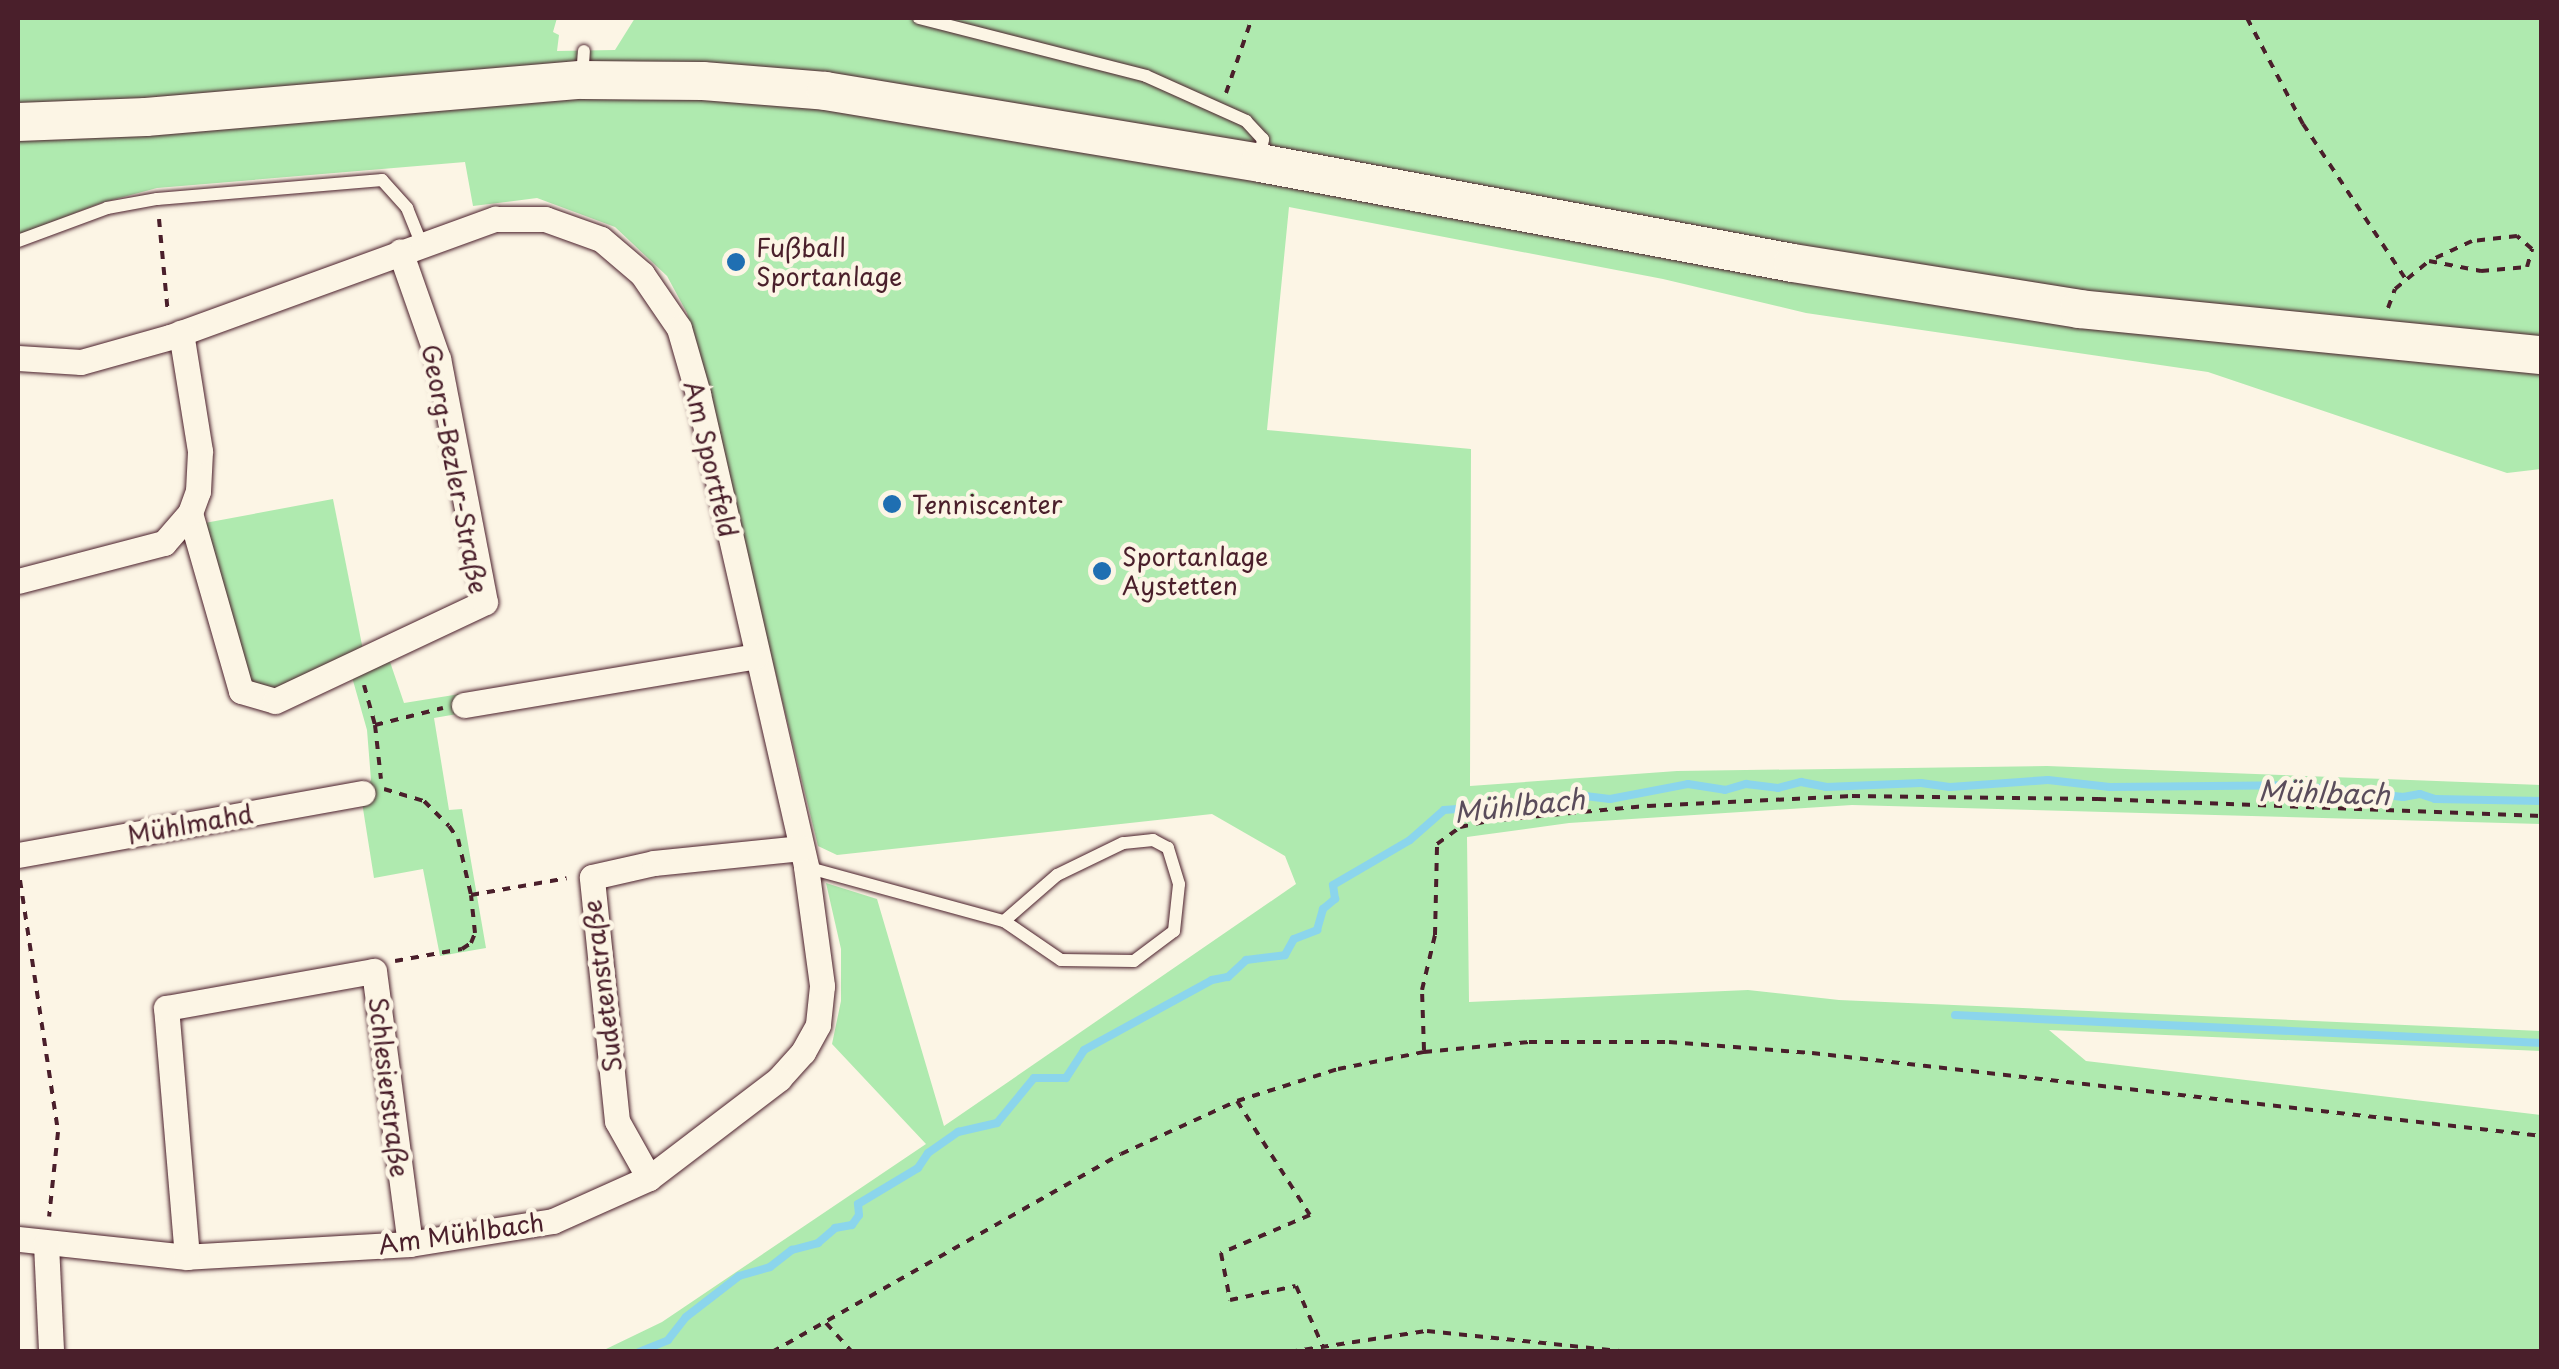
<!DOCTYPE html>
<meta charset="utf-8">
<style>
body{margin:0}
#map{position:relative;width:2559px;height:1369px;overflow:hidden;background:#fcf5e5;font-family:"Playpen Sans",sans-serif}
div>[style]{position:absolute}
.green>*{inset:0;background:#afeaaf}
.stream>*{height:8px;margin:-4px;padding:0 4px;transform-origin:4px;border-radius:4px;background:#8bd5ec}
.path>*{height:4px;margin-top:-2px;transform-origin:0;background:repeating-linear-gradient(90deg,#4a1f2b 0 8px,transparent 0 16px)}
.roads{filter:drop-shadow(0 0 2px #4a1f2b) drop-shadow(0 0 2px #4a1f2b)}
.service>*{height:12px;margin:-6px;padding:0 6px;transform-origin:6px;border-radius:6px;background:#fcf5e5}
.minor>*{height:25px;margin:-12.5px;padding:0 12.5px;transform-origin:12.5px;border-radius:12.5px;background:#fcf5e5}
.secondary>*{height:38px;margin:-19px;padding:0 19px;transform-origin:19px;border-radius:19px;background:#fcf5e5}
.dots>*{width:28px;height:28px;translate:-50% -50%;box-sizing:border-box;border:5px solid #fcf5e5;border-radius:50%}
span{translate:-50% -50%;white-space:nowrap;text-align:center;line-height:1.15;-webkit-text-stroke:9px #fcf5e5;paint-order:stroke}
.poi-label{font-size:25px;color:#4a1f2b}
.left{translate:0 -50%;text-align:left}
.street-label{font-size:25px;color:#4a1f2b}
.water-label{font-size:28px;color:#5a4c5b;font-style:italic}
.frame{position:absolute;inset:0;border:20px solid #4a1f2b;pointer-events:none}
</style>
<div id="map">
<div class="green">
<div style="clip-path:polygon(18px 18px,557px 18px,553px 32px,559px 35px,557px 51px,615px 50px,635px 18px,2541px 18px,2541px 469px,2507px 473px,2208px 372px,1806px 313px,1663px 279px,1289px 207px,1267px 430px,1471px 449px,1470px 786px,1677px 771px,2047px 766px,2541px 785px,2541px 824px,1852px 805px,1569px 823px,1467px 837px,1469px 1002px,1748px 990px,1839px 1000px,2541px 1031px,2541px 1051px,2049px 1030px,2086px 1061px,2541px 1115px,2541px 1351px,587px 1351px,604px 1350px,662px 1322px,926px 1144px,832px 1044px,841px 1001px,841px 949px,826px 883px,877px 899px,944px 1126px,1296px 884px,1285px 856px,1212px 814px,837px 855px,818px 846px,687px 313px,667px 276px,615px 227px,537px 198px,473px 206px,465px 162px,157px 188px,101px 203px,18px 235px)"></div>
<div style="clip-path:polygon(333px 499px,365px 660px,275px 700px,242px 690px,194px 525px)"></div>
<div style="clip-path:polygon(387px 653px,404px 703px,460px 694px,463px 713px,434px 718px,449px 810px,462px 809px,486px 948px,440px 956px,423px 869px,374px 878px,361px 796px,371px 780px,367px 730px,350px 670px)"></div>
</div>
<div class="stream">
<div style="left:1955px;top:1015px;width:588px;rotate:2.73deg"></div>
<div style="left:639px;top:1352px;width:31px;rotate:-22deg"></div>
<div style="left:668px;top:1340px;width:29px;rotate:-52deg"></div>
<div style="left:686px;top:1317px;width:67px;rotate:-37.7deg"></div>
<div style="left:739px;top:1276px;width:32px;rotate:-16deg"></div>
<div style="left:770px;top:1267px;width:28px;rotate:-38deg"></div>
<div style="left:792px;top:1250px;width:27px;rotate:-15deg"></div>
<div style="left:818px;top:1243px;width:23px;rotate:-41deg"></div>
<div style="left:835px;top:1228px;width:17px;rotate:-10deg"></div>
<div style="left:852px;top:1225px;width:12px;rotate:-55deg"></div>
<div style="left:859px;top:1215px;width:11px;rotate:-95deg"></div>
<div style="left:858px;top:1204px;width:70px;rotate:-31deg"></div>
<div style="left:918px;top:1168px;width:18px;rotate:-56deg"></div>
<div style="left:928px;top:1153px;width:37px;rotate:-35deg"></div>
<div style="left:958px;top:1132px;width:40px;rotate:-13deg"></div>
<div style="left:997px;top:1123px;width:58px;rotate:-50.6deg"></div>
<div style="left:1034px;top:1078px;width:32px"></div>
<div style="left:1066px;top:1078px;width:33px;rotate:-57deg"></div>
<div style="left:1084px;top:1050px;width:146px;rotate:-28.7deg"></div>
<div style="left:1212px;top:980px;width:16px;rotate:-11deg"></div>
<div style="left:1228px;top:977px;width:25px;rotate:-43deg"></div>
<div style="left:1246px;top:960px;width:39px;rotate:-7deg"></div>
<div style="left:1285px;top:955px;width:18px;rotate:-61deg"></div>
<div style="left:1294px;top:939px;width:25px;rotate:-21deg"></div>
<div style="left:1317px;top:930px;width:22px;rotate:-74deg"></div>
<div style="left:1323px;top:909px;width:16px;rotate:-40deg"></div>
<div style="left:1335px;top:899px;width:14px;rotate:-98deg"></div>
<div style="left:1333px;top:885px;width:89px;rotate:-30.3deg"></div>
<div style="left:1410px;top:840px;width:45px;rotate:-41.4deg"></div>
<div style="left:1444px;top:810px;width:94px;rotate:-4.3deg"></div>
<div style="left:1538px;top:803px;width:40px;rotate:-12deg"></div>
<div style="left:1577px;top:795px;width:33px;rotate:7deg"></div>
<div style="left:1610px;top:799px;width:79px;rotate:-10.9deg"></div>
<div style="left:1688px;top:784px;width:37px;rotate:9deg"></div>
<div style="left:1725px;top:790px;width:22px;rotate:-16deg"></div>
<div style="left:1746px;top:784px;width:32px;rotate:7deg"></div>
<div style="left:1778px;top:788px;width:24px;rotate:-15deg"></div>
<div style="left:1801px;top:782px;width:25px;rotate:11deg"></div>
<div style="left:1826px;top:787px;width:95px;rotate:-2.4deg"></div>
<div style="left:1921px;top:783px;width:29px;rotate:8deg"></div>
<div style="left:1950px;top:787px;width:98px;rotate:-4.1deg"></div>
<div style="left:2048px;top:780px;width:62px;rotate:6.4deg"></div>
<div style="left:2110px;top:787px;width:182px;rotate:-0.6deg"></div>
<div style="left:2292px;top:785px;width:112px;rotate:6.2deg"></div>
<div style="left:2403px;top:797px;width:17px;rotate:-10deg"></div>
<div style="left:2420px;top:794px;width:16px;rotate:18deg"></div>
<div style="left:2435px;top:799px;width:107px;rotate:1.1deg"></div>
</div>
<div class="path">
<div style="left:2247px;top:18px;width:120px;rotate:62.2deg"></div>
<div style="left:2303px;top:124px;width:185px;rotate:56.5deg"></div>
<div style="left:1226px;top:93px;width:79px;rotate:-70.9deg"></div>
<div style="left:159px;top:219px;width:95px;rotate:84.6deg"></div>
<div style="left:2388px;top:308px;width:20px;rotate:-70deg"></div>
<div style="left:2395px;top:289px;width:44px;rotate:-39.5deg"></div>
<div style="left:2429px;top:261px;width:53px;rotate:10.9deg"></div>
<div style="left:2481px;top:271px;width:46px;rotate:-5deg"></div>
<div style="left:2527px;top:267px;width:19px;rotate:-74deg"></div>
<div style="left:2532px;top:249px;width:20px;rotate:-139deg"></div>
<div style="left:2517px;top:236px;width:45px;rotate:173.7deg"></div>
<div style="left:2472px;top:241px;width:47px;rotate:155.1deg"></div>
<div style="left:364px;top:685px;width:41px;rotate:74.6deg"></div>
<div style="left:375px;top:725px;width:54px;rotate:83.7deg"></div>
<div style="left:375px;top:725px;width:70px;rotate:-14deg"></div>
<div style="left:384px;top:789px;width:42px;rotate:16.7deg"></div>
<div style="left:424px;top:801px;width:35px;rotate:45deg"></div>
<div style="left:449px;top:826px;width:16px;rotate:55deg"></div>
<div style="left:458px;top:839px;width:57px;rotate:76.9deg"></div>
<div style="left:20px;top:880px;width:255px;rotate:81.4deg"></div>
<div style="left:58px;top:1132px;width:85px;rotate:96deg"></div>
<div style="left:395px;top:961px;width:68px;rotate:-10.2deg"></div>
<div style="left:462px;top:949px;width:11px;rotate:-34deg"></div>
<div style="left:471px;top:943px;width:11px;rotate:-68deg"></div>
<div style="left:475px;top:933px;width:38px;rotate:-96deg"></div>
<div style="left:471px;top:895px;width:97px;rotate:-10deg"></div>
<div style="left:1424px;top:1050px;width:60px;rotate:-91.9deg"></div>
<div style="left:1422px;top:990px;width:57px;rotate:-76.7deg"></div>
<div style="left:1435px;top:935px;width:91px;rotate:-88.7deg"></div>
<div style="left:1437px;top:844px;width:29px;rotate:-36deg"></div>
<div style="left:1460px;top:827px;width:29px;rotate:-12deg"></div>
<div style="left:1488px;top:821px;width:161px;rotate:-5.4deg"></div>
<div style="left:1648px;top:806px;width:204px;rotate:-2.8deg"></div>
<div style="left:1852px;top:796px;width:246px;rotate:0.7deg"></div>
<div style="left:2098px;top:799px;width:444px;rotate:2.2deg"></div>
<div style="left:1237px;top:1101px;width:135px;rotate:57.4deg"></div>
<div style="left:1310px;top:1215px;width:97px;rotate:156.9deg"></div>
<div style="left:1221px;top:1253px;width:48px;rotate:79.2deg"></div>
<div style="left:1230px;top:1300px;width:67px;rotate:-12deg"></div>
<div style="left:1296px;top:1286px;width:67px;rotate:66.1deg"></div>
<div style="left:826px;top:1323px;width:39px;rotate:48deg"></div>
<div style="left:772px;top:1352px;width:401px;rotate:-29.6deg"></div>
<div style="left:1121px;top:1154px;width:128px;rotate:-24.6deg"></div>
<div style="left:1237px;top:1101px;width:106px;rotate:-17.6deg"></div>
<div style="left:1338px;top:1069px;width:88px;rotate:-11.2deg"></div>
<div style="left:1424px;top:1052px;width:105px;rotate:-5.4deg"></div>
<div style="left:1529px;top:1042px;width:140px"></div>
<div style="left:1669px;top:1042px;width:143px;rotate:4.4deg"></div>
<div style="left:1812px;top:1053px;width:735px;rotate:6.49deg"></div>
<div style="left:1289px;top:1352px;width:140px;rotate:-8.7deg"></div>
<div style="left:1427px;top:1331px;width:203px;rotate:5.9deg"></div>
</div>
<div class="roads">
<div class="service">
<div style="left:919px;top:18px;width:234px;rotate:14.3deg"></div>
<div style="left:1146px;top:76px;width:110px;rotate:24.2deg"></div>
<div style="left:1246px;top:121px;width:25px;rotate:47deg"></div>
<div style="left:1263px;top:139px;width:18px;rotate:99deg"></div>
<div style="left:582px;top:78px;width:27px;rotate:-86deg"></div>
<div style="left:18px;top:241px;width:95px;rotate:-20.3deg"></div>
<div style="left:107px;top:208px;width:51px;rotate:-10.2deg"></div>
<div style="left:157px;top:199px;width:226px;rotate:-4.8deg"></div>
<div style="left:382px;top:180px;width:38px;rotate:48deg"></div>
<div style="left:407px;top:208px;width:38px;rotate:68deg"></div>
<div style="left:806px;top:867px;width:205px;rotate:15.3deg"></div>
<div style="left:1004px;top:921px;width:69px;rotate:34.4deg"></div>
<div style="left:1061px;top:960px;width:73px;rotate:0.8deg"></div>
<div style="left:1134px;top:961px;width:50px;rotate:-36.9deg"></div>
<div style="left:1174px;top:931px;width:47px;rotate:-83.9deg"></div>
<div style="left:1179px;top:884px;width:38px;rotate:-107deg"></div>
<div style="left:1168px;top:848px;width:17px;rotate:-152deg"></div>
<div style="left:1153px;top:840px;width:30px;rotate:174deg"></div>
<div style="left:1123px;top:843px;width:73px;rotate:154.1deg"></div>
<div style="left:1057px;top:875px;width:70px;rotate:139deg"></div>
</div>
<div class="minor">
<div style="left:18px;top:358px;width:63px;rotate:3.6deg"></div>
<div style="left:81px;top:362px;width:92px;rotate:-15.7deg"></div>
<div style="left:170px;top:337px;width:346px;rotate:-20deg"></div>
<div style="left:495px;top:219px;width:50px"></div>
<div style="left:545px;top:219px;width:59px;rotate:19.7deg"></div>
<div style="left:601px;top:239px;width:54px;rotate:40.5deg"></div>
<div style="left:642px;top:274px;width:65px;rotate:55.6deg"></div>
<div style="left:679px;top:328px;width:69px;rotate:73.9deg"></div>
<div style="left:698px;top:394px;width:485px;rotate:77.1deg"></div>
<div style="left:806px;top:867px;width:120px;rotate:82.3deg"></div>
<div style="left:822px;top:986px;width:39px;rotate:96deg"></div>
<div style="left:818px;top:1025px;width:31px;rotate:119deg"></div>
<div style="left:803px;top:1052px;width:36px;rotate:132deg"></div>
<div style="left:779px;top:1079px;width:163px;rotate:142.7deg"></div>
<div style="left:649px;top:1178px;width:105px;rotate:155.9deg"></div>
<div style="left:553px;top:1221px;width:145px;rotate:170.9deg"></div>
<div style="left:410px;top:1244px;width:223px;rotate:176.7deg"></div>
<div style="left:187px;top:1257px;width:170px;rotate:-173.9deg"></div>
<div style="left:190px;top:513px;width:185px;rotate:74deg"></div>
<div style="left:241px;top:691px;width:35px;rotate:16deg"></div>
<div style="left:275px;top:701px;width:232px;rotate:-25.2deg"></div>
<div style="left:485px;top:602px;width:248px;rotate:-100.9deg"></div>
<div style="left:438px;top:359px;width:114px;rotate:-109.4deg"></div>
<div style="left:18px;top:581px;width:151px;rotate:-14.6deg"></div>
<div style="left:164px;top:543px;width:40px;rotate:-49deg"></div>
<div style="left:190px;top:513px;width:23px;rotate:-70deg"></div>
<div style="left:198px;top:491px;width:40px;rotate:-87.1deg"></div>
<div style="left:200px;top:451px;width:120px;rotate:-99.1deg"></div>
<div style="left:464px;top:705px;width:296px;rotate:-9.5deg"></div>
<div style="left:18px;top:855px;width:350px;rotate:-10.2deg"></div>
<div style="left:649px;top:1178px;width:65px;rotate:-119.3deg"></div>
<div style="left:617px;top:1121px;width:245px;rotate:-95.9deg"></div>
<div style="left:592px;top:877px;width:64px;rotate:-12.7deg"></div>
<div style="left:654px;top:863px;width:148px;rotate:-5.8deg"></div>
<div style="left:46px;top:1244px;width:108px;rotate:87.3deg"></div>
<div style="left:187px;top:1257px;width:250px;rotate:-94.8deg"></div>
<div style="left:166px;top:1008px;width:211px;rotate:-10.1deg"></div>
<div style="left:374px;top:971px;width:275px;rotate:82.5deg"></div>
</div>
<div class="secondary">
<div style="left:18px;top:122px;width:128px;rotate:-2.2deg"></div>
<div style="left:146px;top:117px;width:438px;rotate:-4.9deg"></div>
<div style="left:582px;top:80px;width:121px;rotate:0.5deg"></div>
<div style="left:703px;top:81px;width:123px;rotate:4.6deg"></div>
<div style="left:826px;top:91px;width:440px;rotate:9.4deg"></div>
<div style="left:1260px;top:163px;width:542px;rotate:10.63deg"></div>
<div style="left:1793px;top:263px;width:290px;rotate:9.1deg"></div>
<div style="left:2079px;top:309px;width:465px;rotate:5.7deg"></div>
</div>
</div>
<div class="dots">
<div style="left:736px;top:262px;background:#1f6fb2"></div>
<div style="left:892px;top:504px;background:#1f6fb2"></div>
<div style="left:1102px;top:571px;background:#1f6fb2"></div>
</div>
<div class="poi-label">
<span class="left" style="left:756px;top:262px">Fußball<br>Sportanlage</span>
<span class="left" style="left:912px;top:504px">Tenniscenter</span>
<span class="left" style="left:1122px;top:571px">Sportanlage<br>Aystetten</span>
</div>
<div class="street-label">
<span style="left:711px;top:459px;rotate:77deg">Am Sportfeld</span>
<span style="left:455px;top:469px;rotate:79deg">Georg-Bezler-Straße</span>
<span style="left:190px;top:824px;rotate:-10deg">Mühlmahd</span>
<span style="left:602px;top:986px;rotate:-97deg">Sudetenstraße</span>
<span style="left:389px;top:1087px;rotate:83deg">Schlesierstraße</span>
<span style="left:461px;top:1233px;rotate:-8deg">Am Mühlbach</span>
</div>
<div class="water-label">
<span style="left:2324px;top:792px;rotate:2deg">Mühlbach</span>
<span style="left:1519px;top:805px;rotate:-6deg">Mühlbach</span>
</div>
<div class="frame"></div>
</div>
